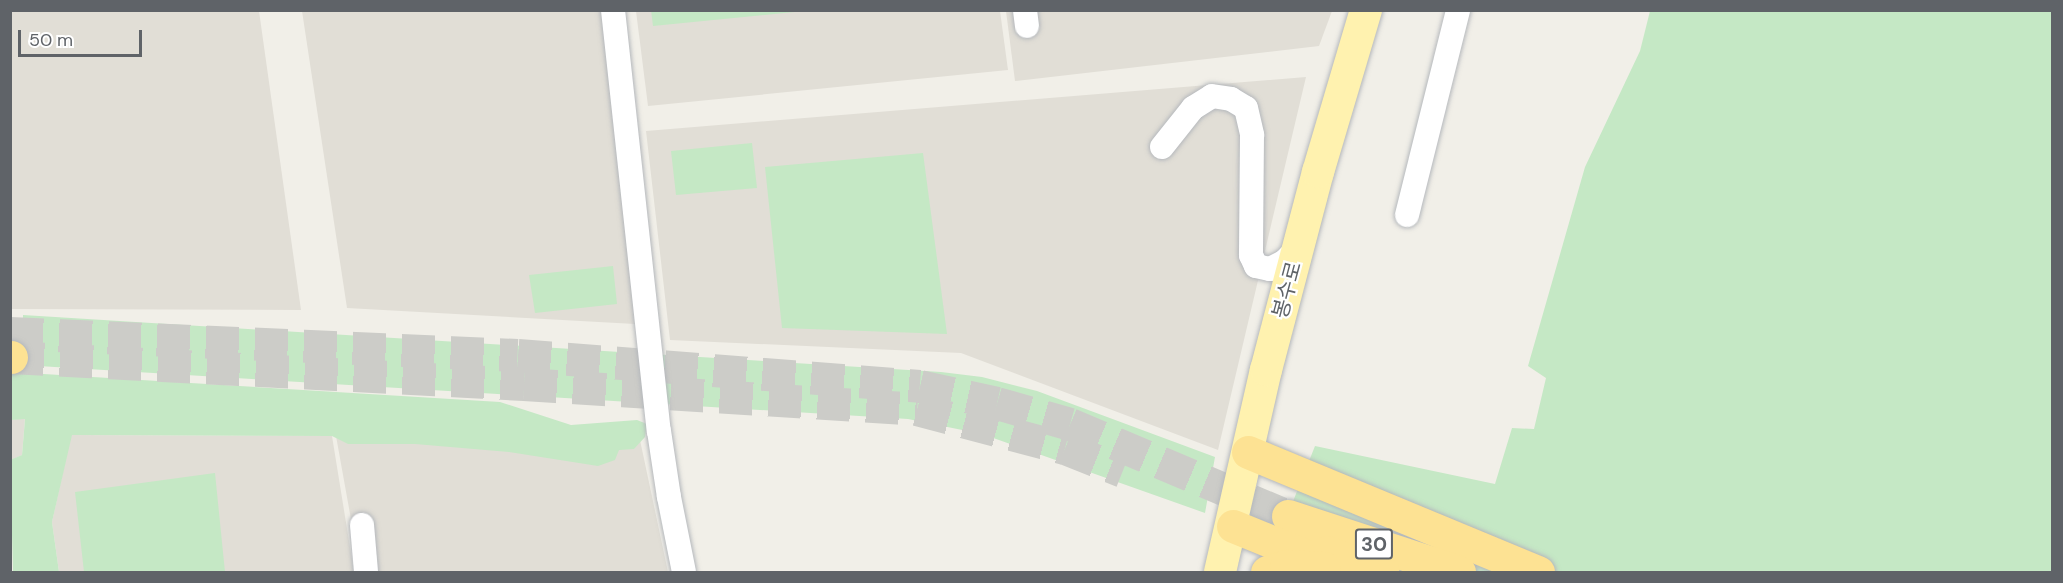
<!DOCTYPE html>
<meta charset="utf-8">
<style>
body{margin:0}
#map{position:relative;width:2063px;height:583px;overflow:hidden;background:#f1efe8;font-family:"DM Sans","Noto Sans KR",sans-serif}
div>[style]{position:absolute}
.education>*{inset:0;background:#e1ded6}
.green>*{inset:0;background:#c5e8c5}
.highway-tunnel>*{height:33px;margin-top:-16.5px;transform-origin:0;background:repeating-linear-gradient(90deg,#ccccc8 0 33px,transparent 0 49px)}
.roads{filter:drop-shadow(0 0 2px #b5b8bc) drop-shadow(0 0 2px #b5b8bc)}
.minor>*{height:24px;margin:-12px;padding:0 12px;transform-origin:12px;border-radius:12px;background:#fff}
.major>*{height:32px;margin:-16px;padding:0 16px;transform-origin:16px;border-radius:16px;background:#fff2af}
.highway>*{height:33px;margin:-16.5px;padding:0 16.5px;transform-origin:16.5px;border-radius:16.5px;background:#fde293}
span{translate:-50% -50%;white-space:nowrap;text-align:center;line-height:1.15;-webkit-text-stroke:4.5px #fff;paint-order:stroke}
.shield-label span{padding:2px 4px;background:#fff;border:2px solid;border-radius:4px;-webkit-text-stroke-width:0}
.shield-label{font-size:20px;color:#5f6368;font-weight:700}
.street-label{font-size:21px;color:#5f6368}
.frame{position:absolute;inset:0;border:12px solid #5f6368;pointer-events:none}
.scale{position:absolute;left:18px;top:30px;width:124px;height:27px;box-sizing:border-box;border:3px solid #5f6368;border-top:0;padding-left:8px;font-size:18px;line-height:21px;white-space:nowrap;color:#5f6368;-webkit-text-stroke:4px #fff;paint-order:stroke}
</style>
<div id="map">
<div class="education">
<div style="clip-path:polygon(11px 10px,259px 11px,301px 310px,11px 309px)"></div>
<div style="clip-path:polygon(302px 11px,602px 11px,635px 324px,347px 308px)"></div>
<div style="clip-path:polygon(636px 11px,1000px 11px,1008px 70px,648px 106px)"></div>
<div style="clip-path:polygon(1006px 11px,1332px 11px,1319px 46px,1015px 81px)"></div>
<div style="clip-path:polygon(1306px 77px,1218px 450px,961px 353px,670px 340px,646px 131px)"></div>
<div style="clip-path:polygon(25px 418px,22px 455px,11px 460px,10px 420px)"></div>
<div style="clip-path:polygon(71px 435px,332px 436px,354px 572px,59px 572px,52px 522px)"></div>
<div style="clip-path:polygon(336px 436px,640px 440px,668px 572px,358px 572px,354px 536px)"></div>
</div>
<div class="green">
<div style="clip-path:polygon(651px 10px,805px 10px,805px 11px,653px 26px)"></div>
<div style="clip-path:polygon(1650px 11px,2052px 11px,2052px 572px,1265px 572px,1315px 446px,1495px 484px,1512px 428px,1534px 429px,1546px 378px,1528px 366px,1585px 167px,1640px 51px)"></div>
<div style="clip-path:polygon(752px 143px,757px 188px,676px 195px,671px 151px)"></div>
<div style="clip-path:polygon(923px 153px,947px 334px,782px 328px,765px 167px)"></div>
<div style="clip-path:polygon(613px 266px,617px 304px,535px 313px,529px 275px)"></div>
<div style="clip-path:polygon(23px 315px,941px 372px,982px 377px,1037px 391px,1215px 457px,1205px 513px,982px 434px,908px 419px,22px 365px)"></div>
<div style="clip-path:polygon(11px 372px,500px 402px,571px 425px,637px 420px,647px 424px,645px 437px,634px 449px,619px 450px,615px 460px,598px 466px,509px 452px,415px 444px,348px 444px,332px 436px,72px 435px,52px 522px,59px 572px,13px 572px,10px 460px,22px 455px,25px 419px,11px 420px)"></div>
<div style="clip-path:polygon(215px 473px,225px 572px,84px 572px,75px 492px)"></div>
</div>
<div class="highway-tunnel">
<div style="left:10px;top:333px;width:508px;rotate:2.48deg"></div>
<div style="left:518px;top:355px;width:403px;rotate:4.4deg"></div>
<div style="left:920px;top:386px;width:79px;rotate:12.4deg"></div>
<div style="left:997px;top:403px;width:76px;rotate:16deg"></div>
<div style="left:1070px;top:424px;width:237px;rotate:22.9deg"></div>
<div style="left:11px;top:357px;width:514px;rotate:3.01deg"></div>
<div style="left:524px;top:384px;width:394px;rotate:3.6deg"></div>
<div style="left:917px;top:409px;width:153px;rotate:14.8deg"></div>
<div style="left:1065px;top:448px;width:62px;rotate:21.6deg"></div>
</div>
<div class="roads">
<div class="minor">
<div style="left:613px;top:10px;width:424px;rotate:83.8deg"></div>
<div style="left:659px;top:431px;width:67px;rotate:81.4deg"></div>
<div style="left:669px;top:497px;width:76px;rotate:78.7deg"></div>
<div style="left:1025px;top:10px;width:16px;rotate:83deg"></div>
<div style="left:1162px;top:147px;width:50px;rotate:-51.5deg"></div>
<div style="left:1193px;top:108px;width:22px;rotate:-32deg"></div>
<div style="left:1212px;top:96px;width:19px;rotate:9deg"></div>
<div style="left:1231px;top:99px;width:17px;rotate:31deg"></div>
<div style="left:1246px;top:108px;width:28px;rotate:77deg"></div>
<div style="left:1252px;top:135px;width:120px;rotate:90.5deg"></div>
<div style="left:1251px;top:255px;width:12px;rotate:66deg"></div>
<div style="left:1256px;top:266px;width:14px;rotate:12deg"></div>
<div style="left:1270px;top:269px;width:16px;rotate:-27deg"></div>
<div style="left:1284px;top:262px;width:20px;rotate:-45deg"></div>
<div style="left:1407px;top:215px;width:211px;rotate:-76deg"></div>
<div style="left:362px;top:525px;width:47px;rotate:85.1deg"></div>
</div>
<div class="major">
<div style="left:1220px;top:572px;width:207px;rotate:-77.2deg"></div>
<div style="left:1266px;top:370px;width:205px;rotate:-75.3deg"></div>
<div style="left:1318px;top:172px;width:169px;rotate:-73.5deg"></div>
</div>
<div class="highway">
<div style="left:10px;top:357px;width:1px"></div>
<div style="left:1248px;top:452px;width:314px;rotate:22.5deg"></div>
<div style="left:1288px;top:516px;width:180px;rotate:18.1deg"></div>
<div style="left:1233px;top:526px;width:122px;rotate:22.2deg"></div>
<div style="left:1327px;top:552px;width:59px;rotate:19.7deg"></div>
<div style="left:1267px;top:572px;width:20px;rotate:-18deg"></div>
<div style="left:1286px;top:566px;width:38px;rotate:3deg"></div>
</div>
</div>
<div class="shield-label">
<span style="left:1374px;top:544px">30</span>
</div>
<div class="street-label">
<span style="left:1287px;top:290px;rotate:-75deg">봉수로</span>
</div>
<div class="frame"></div>
<div class="scale">50 m</div>
</div>
